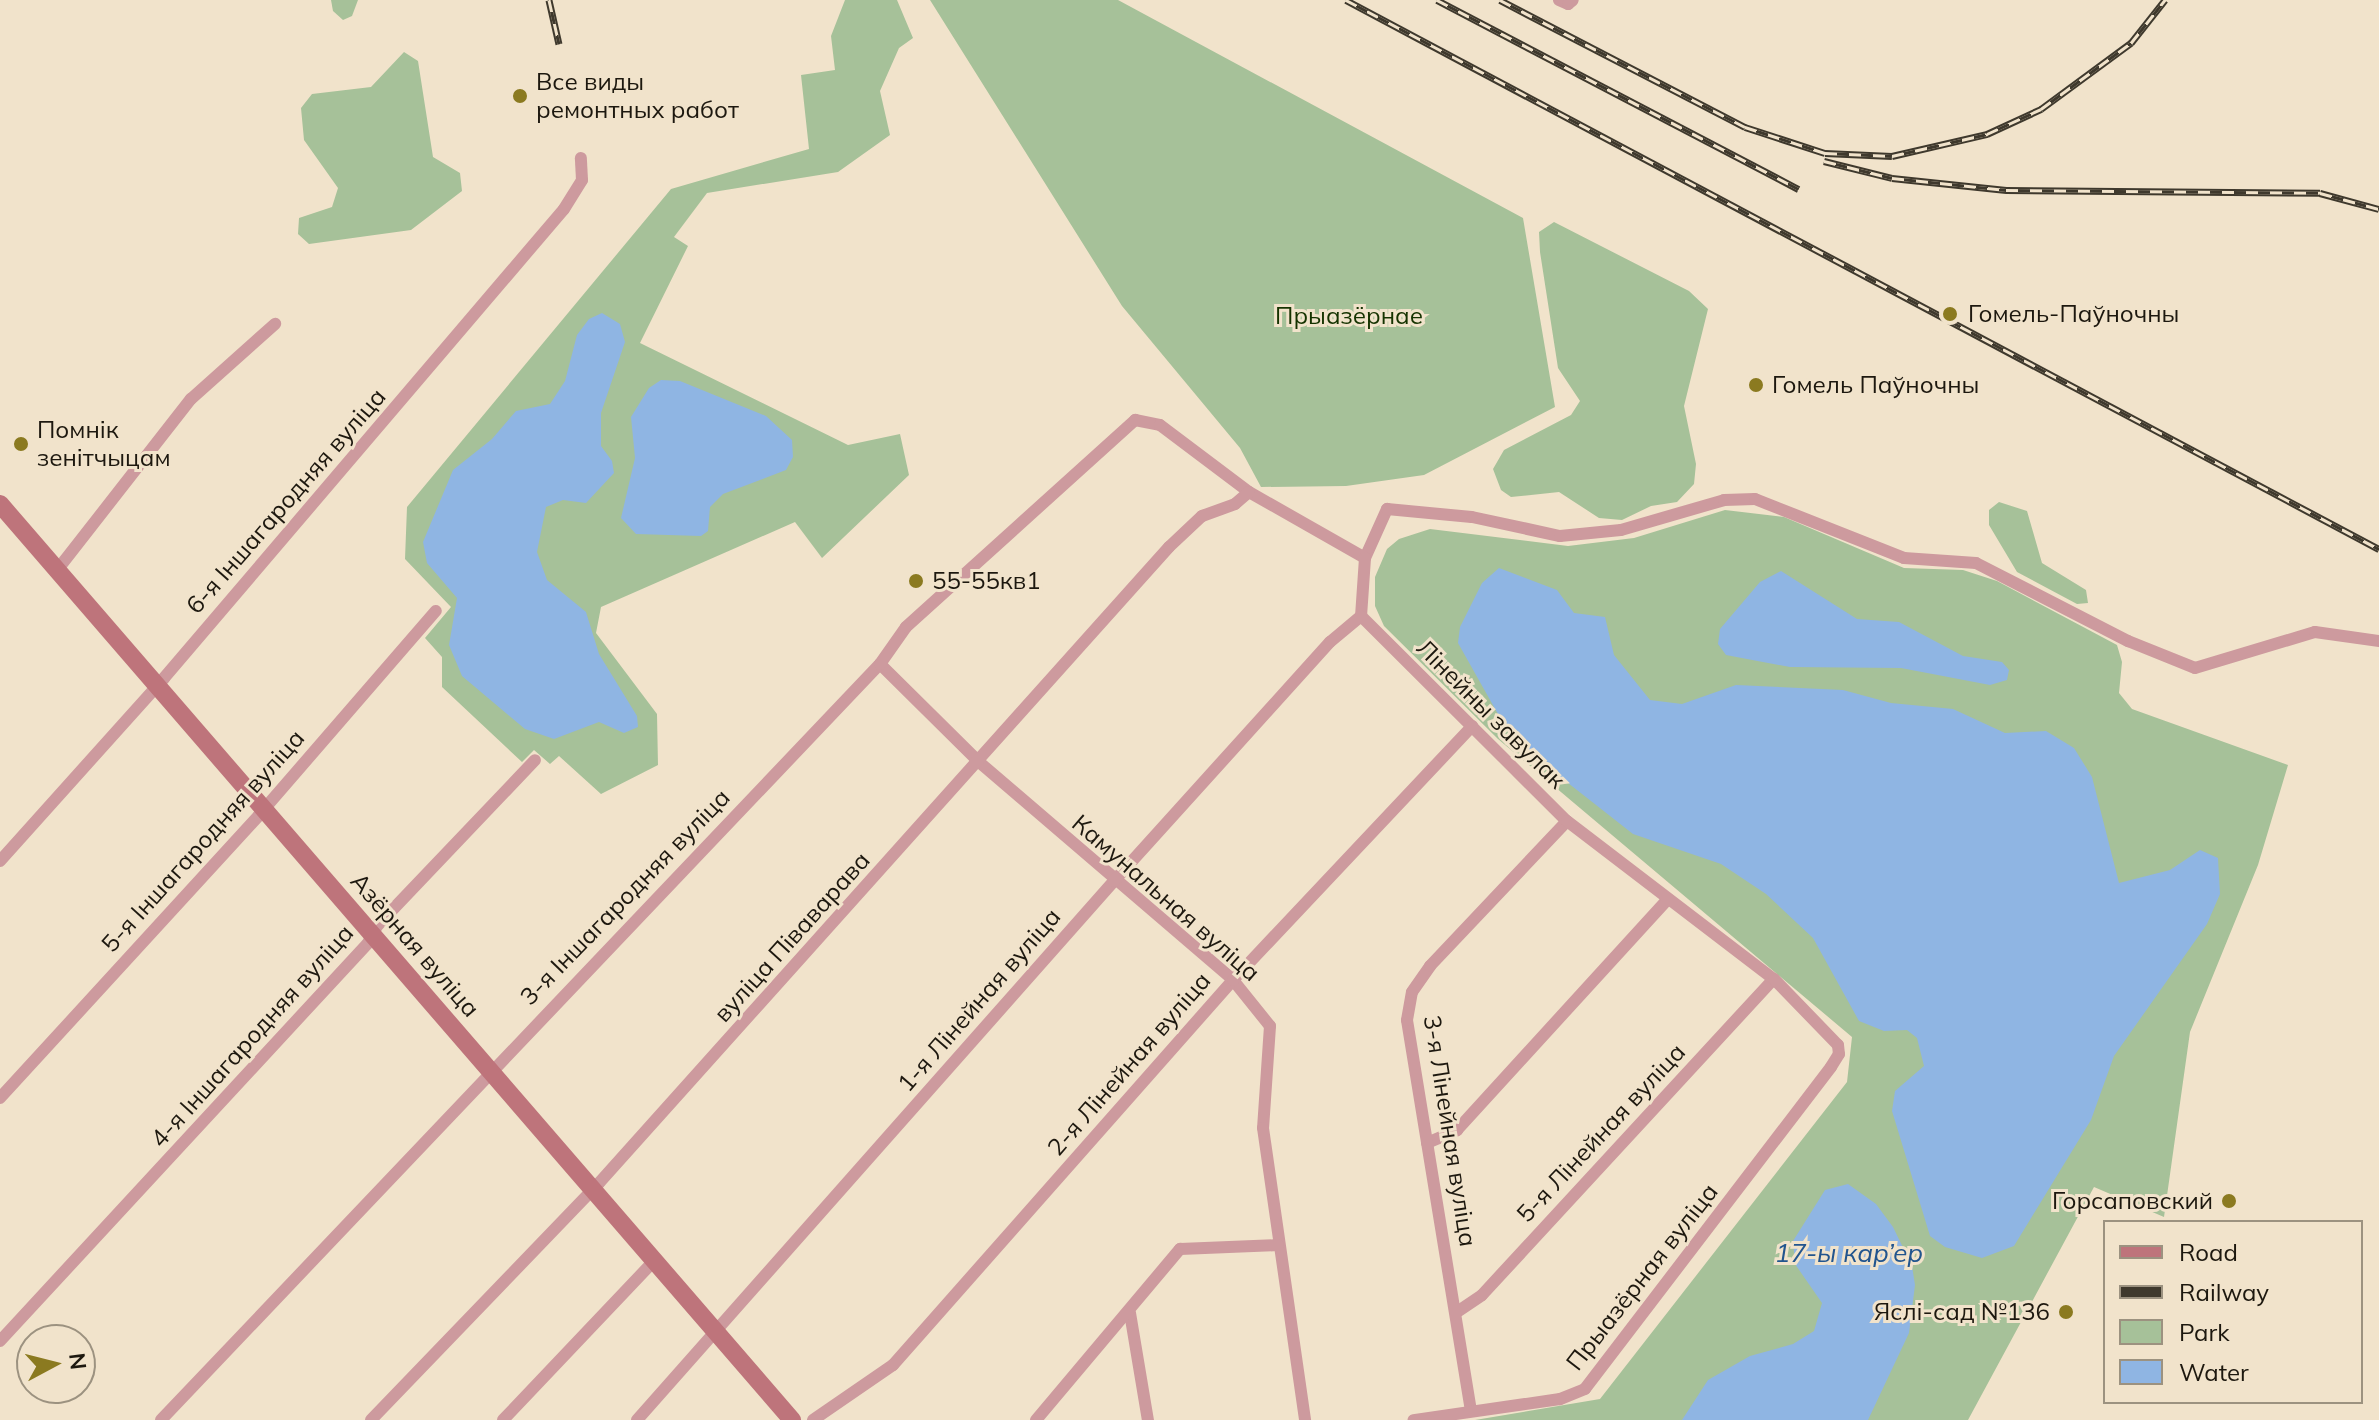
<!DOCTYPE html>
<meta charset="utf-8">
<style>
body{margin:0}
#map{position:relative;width:2379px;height:1420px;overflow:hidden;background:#f1e3cb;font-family:Mulish,sans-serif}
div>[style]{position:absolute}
.green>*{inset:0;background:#a6c199}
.water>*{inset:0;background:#8fb5e3}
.street>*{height:12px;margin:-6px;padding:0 6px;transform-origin:6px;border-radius:6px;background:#cd9a9e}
.secondary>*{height:18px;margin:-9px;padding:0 9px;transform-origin:9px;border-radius:9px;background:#be747b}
.rail>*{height:7px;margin-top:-3.5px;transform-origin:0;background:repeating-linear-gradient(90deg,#f1e3cb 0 12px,#3f392d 0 24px);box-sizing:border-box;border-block:2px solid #3f392d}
.dots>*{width:22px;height:22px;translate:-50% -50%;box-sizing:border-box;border:4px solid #f1e3cb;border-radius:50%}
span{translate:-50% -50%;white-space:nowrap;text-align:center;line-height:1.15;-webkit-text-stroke:6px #f1e3cb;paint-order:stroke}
.poi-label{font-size:24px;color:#1d180f}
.left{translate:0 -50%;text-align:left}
.right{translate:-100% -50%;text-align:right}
.park-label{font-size:24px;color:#153300}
.street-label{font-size:24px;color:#1d180f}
.water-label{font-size:26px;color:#22558e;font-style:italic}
.legend{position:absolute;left:2103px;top:1220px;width:260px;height:184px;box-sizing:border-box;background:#f1e3cb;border:2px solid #9c9280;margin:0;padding:10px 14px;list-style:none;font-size:24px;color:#1d180f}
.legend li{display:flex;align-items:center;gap:16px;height:40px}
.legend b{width:40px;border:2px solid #9c9280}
.north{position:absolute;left:16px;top:1324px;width:80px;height:80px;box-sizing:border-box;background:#f1e3cb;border:2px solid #9c9280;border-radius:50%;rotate:83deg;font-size:22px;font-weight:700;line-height:32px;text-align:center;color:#1d180f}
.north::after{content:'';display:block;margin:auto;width:28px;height:36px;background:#8b7a20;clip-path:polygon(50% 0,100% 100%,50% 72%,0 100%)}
</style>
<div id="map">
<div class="green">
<div style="clip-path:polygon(331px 0,358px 0,352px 16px,343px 20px,333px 11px)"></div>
<div style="clip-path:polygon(845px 0,897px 0,913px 38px,899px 48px,880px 91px,890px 135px,838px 172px,707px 193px,674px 237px,688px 246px,640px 343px,848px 445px,900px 434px,909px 475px,822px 558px,795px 522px,601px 607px,596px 633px,657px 714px,658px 765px,601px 794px,559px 756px,550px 764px,534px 750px,522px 762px,442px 687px,442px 657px,425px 638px,451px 607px,405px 559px,407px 507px,671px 189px,809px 149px,801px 75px,835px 70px,831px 36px)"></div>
<div style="clip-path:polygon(930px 0,1118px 0,1523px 218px,1555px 407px,1424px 475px,1346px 486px,1261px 487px,1240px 448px,1122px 306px)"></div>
<div style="clip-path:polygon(404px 52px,418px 61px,433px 157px,460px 173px,462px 191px,411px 230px,309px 244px,298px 234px,299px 218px,332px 207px,338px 188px,304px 140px,301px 108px,312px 94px,371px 87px)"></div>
<div style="clip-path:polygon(1554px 222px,1689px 291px,1708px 309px,1684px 406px,1696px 464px,1694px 484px,1677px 502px,1651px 506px,1622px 520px,1599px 518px,1559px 492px,1511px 497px,1501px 490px,1493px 469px,1504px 450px,1571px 415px,1580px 401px,1558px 368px,1540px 252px,1539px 232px)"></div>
<div style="clip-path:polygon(1999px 502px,2027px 511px,2042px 563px,2086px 590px,2088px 603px,2077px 604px,2017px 572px,1989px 525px,1989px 510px)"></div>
<div style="clip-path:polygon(1725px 510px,1784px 517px,1904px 568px,1963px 570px,1997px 581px,2117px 645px,2122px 662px,2119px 693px,2132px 709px,2288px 765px,2258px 865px,2190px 1032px,2164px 1217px,2094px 1187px,1968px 1420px,1475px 1420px,1600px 1399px,1847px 1082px,1852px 1037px,1498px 739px,1384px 626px,1375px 606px,1375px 577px,1387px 549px,1399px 539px,1430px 529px,1568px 546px,1634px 538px)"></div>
</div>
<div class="water">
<div style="clip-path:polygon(602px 313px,620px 324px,625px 342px,601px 413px,601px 446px,612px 461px,614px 473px,586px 503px,563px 500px,546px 507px,537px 552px,547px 580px,586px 612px,599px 654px,637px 716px,638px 727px,624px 733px,599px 722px,554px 739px,525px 729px,462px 676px,449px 645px,457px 598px,427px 563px,423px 542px,453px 470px,492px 439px,516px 411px,550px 404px,565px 381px,577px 335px,589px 319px)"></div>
<div style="clip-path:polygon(661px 380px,680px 381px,766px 416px,792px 440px,793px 457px,786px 470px,723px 494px,710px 507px,708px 531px,701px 536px,636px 534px,621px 518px,635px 458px,631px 417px,649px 388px)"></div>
<div style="clip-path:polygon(1499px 568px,1557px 590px,1574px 613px,1605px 617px,1614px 655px,1650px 700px,1682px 704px,1736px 685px,1843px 690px,1891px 703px,1953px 709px,2005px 733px,2046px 731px,2074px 748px,2092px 777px,2119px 883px,2170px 870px,2200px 850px,2218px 858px,2220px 894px,2207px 924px,2114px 1056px,2091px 1120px,2014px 1246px,1982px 1258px,1945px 1247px,1930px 1236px,1892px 1111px,1895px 1091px,1924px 1066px,1917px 1038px,1907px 1030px,1884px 1031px,1859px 1021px,1813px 938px,1766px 894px,1721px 864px,1633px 834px,1512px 739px,1458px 643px,1460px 627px,1482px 583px)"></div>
<div style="clip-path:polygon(1781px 571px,1857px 619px,1899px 622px,1963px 656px,2002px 662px,2009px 670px,2007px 680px,1990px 685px,1901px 668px,1790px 667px,1726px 655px,1718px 644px,1720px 629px,1760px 582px)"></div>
<div style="clip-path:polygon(1848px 1184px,1876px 1204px,1893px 1227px,1912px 1266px,1915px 1285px,1909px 1333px,1868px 1420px,1682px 1420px,1708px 1380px,1750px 1356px,1793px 1344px,1814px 1331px,1822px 1303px,1795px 1264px,1793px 1241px,1825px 1190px)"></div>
</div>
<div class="street">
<div style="left:1559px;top:0;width:10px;rotate:24deg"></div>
<div style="left:1568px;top:4px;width:6px;rotate:-39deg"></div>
<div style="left:1365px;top:558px;width:54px;rotate:-65.8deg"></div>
<div style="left:1387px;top:509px;width:85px;rotate:5.4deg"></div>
<div style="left:1472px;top:517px;width:90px;rotate:12.2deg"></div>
<div style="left:1560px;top:536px;width:61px;rotate:-5.6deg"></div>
<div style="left:1621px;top:530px;width:107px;rotate:-16.2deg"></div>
<div style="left:1724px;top:500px;width:31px;rotate:-2deg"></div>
<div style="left:1755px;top:499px;width:160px;rotate:21.6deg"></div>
<div style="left:1904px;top:558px;width:72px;rotate:4deg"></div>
<div style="left:1976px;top:563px;width:171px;rotate:27.2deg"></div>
<div style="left:2128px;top:641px;width:72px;rotate:21.9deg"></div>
<div style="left:2195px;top:668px;width:125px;rotate:-16.7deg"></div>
<div style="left:2315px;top:632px;width:65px;rotate:8deg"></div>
<div style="left:58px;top:569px;width:216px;rotate:-52deg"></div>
<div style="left:191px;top:399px;width:113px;rotate:-41.8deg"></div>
<div style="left:880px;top:664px;width:139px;rotate:44.7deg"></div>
<div style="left:979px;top:762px;width:335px;rotate:40.6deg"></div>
<div style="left:1233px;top:980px;width:59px;rotate:51.2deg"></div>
<div style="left:1270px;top:1026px;width:102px;rotate:93.9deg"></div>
<div style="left:1263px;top:1128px;width:295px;rotate:81.8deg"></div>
<div style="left:0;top:861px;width:246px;rotate:-48.1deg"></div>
<div style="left:164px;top:678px;width:616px;rotate:-49.54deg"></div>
<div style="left:564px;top:209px;width:34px;rotate:-58deg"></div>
<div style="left:582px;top:180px;width:22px;rotate:-93deg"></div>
<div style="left:0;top:1098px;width:384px;rotate:-47.5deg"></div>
<div style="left:259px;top:815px;width:270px;rotate:-49.1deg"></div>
<div style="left:1427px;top:1143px;width:33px;rotate:-23deg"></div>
<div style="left:1457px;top:1130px;width:313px;rotate:-47.6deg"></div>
<div style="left:1457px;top:1312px;width:30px;rotate:-34deg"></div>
<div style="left:1482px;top:1295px;width:430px;rotate:-47.3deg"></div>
<div style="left:1130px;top:1313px;width:109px;rotate:80.5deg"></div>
<div style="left:0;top:1341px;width:542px;rotate:-47.24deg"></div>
<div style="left:368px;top:943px;width:19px;rotate:-62deg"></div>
<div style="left:377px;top:926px;width:229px;rotate:-46.4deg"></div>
<div style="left:1471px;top:1411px;width:396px;rotate:-99.3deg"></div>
<div style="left:1407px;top:1020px;width:28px;rotate:-80deg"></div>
<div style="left:1412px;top:992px;width:32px;rotate:-55deg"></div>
<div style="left:1430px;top:966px;width:199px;rotate:-46.6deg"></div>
<div style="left:161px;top:1420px;width:1043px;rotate:-46.44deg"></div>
<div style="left:880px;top:664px;width:45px;rotate:-54.9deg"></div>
<div style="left:906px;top:627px;width:309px;rotate:-42.1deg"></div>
<div style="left:1135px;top:420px;width:25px;rotate:11deg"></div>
<div style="left:1160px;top:425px;width:111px;rotate:37deg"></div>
<div style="left:1249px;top:492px;width:133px;rotate:29.6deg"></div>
<div style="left:1365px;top:558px;width:58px;rotate:93.9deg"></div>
<div style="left:1361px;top:616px;width:291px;rotate:44.9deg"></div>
<div style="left:1567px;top:821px;width:260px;rotate:37.4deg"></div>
<div style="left:1774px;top:979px;width:92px;rotate:45.9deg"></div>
<div style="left:1838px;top:1045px;width:9px;rotate:84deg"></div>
<div style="left:1839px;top:1054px;width:15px;rotate:122deg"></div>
<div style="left:1831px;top:1067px;width:405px;rotate:127.4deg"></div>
<div style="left:1585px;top:1389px;width:27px;rotate:158deg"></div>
<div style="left:1560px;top:1399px;width:148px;rotate:171.8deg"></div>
<div style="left:371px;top:1420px;width:329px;rotate:-46.1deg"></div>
<div style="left:599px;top:1183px;width:854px;rotate:-48.13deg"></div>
<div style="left:1169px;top:547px;width:45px;rotate:-43.2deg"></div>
<div style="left:1202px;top:516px;width:35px;rotate:-20deg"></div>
<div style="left:1235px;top:504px;width:18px;rotate:-41deg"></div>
<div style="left:503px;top:1420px;width:221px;rotate:-46.5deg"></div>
<div style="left:637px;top:1420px;width:720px;rotate:-48.49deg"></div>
<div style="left:1114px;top:881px;width:322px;rotate:-47.9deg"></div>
<div style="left:1330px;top:642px;width:40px;rotate:-40deg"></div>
<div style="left:813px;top:1420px;width:97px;rotate:-34.5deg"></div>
<div style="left:893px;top:1365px;width:514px;rotate:-48.55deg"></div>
<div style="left:1233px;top:980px;width:349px;rotate:-46.7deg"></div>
<div style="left:1036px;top:1420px;width:224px;rotate:-49.9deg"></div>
<div style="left:1180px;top:1249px;width:98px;rotate:-2.3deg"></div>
</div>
<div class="secondary">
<div style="left:0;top:504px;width:1211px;rotate:49.15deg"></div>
</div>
<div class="rail">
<div style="left:549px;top:0;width:45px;rotate:77.2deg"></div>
<div style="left:1346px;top:0;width:1170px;rotate:27.99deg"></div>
<div style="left:1437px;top:0;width:408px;rotate:27.6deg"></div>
<div style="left:1500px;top:0;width:276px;rotate:27.4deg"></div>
<div style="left:1745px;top:127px;width:84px;rotate:18deg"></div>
<div style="left:1825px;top:153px;width:67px;rotate:2.6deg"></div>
<div style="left:1892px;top:156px;width:98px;rotate:-13deg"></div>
<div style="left:1987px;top:134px;width:60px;rotate:-24.8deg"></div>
<div style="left:2041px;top:109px;width:112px;rotate:-36.3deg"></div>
<div style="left:2131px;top:43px;width:55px;rotate:-51.7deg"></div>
<div style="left:1824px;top:161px;width:70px;rotate:14deg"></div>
<div style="left:1892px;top:178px;width:115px;rotate:6deg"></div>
<div style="left:2006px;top:190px;width:314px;rotate:0.5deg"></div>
<div style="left:2320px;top:193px;width:61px;rotate:15.2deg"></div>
</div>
<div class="dots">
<div style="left:520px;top:96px;background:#8b7a20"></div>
<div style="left:1950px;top:314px;background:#8b7a20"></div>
<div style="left:1756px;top:385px;background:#8b7a20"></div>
<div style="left:21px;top:444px;background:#8b7a20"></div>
<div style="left:916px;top:581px;background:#8b7a20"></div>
<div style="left:2229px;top:1201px;background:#8b7a20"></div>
<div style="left:2066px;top:1312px;background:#8b7a20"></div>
</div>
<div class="poi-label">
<span class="left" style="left:536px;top:96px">Все виды<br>ремонтных работ</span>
<span class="left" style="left:1968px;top:314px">Гомель-Паўночны</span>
<span class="left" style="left:1772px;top:385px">Гомель Паўночны</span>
<span class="left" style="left:37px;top:444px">Помнік<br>зенітчыцам</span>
<span class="left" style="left:932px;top:581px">55-55кв1</span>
<span class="right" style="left:2213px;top:1201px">Горсаповский</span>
<span class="right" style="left:2050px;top:1312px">Яслі-сад №136</span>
</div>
<div class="park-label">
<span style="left:1349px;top:316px">Прыазёрнае</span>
</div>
<div class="street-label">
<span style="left:286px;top:501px;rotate:-49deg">6-я Іншагародняя вуліца</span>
<span style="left:1491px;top:714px;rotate:45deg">Лінейны завулак</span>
<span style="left:203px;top:841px;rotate:-48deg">5-я Іншагародняя вуліца</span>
<span style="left:625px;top:897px;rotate:-46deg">3-я Іншагародняя вуліца</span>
<span style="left:1166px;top:898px;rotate:41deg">Камунальная вуліца</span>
<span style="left:792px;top:937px;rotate:-48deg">вуліца Піваварава</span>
<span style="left:415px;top:945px;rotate:49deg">Азёрная вуліца</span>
<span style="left:979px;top:1000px;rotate:-49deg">1-я Лінейная вуліца</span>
<span style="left:252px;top:1036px;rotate:-48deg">4-я Іншагародняя вуліца</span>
<span style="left:1129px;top:1064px;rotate:-49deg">2-я Лінейная вуліца</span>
<span style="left:1450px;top:1131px;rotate:81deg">3-я Лінейная вуліца</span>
<span style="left:1601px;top:1133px;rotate:-47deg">5-я Лінейная вуліца</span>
<span style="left:1642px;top:1277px;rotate:-52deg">Прыазёрная вуліца</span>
</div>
<div class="water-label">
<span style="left:1849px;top:1253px">17-ы кар’ер</span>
</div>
<ul class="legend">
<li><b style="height:10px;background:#be747b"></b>Road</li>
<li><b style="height:10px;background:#3f392d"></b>Railway</li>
<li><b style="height:22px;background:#a6c199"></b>Park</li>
<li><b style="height:22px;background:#8fb5e3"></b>Water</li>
</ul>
<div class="north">N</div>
</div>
